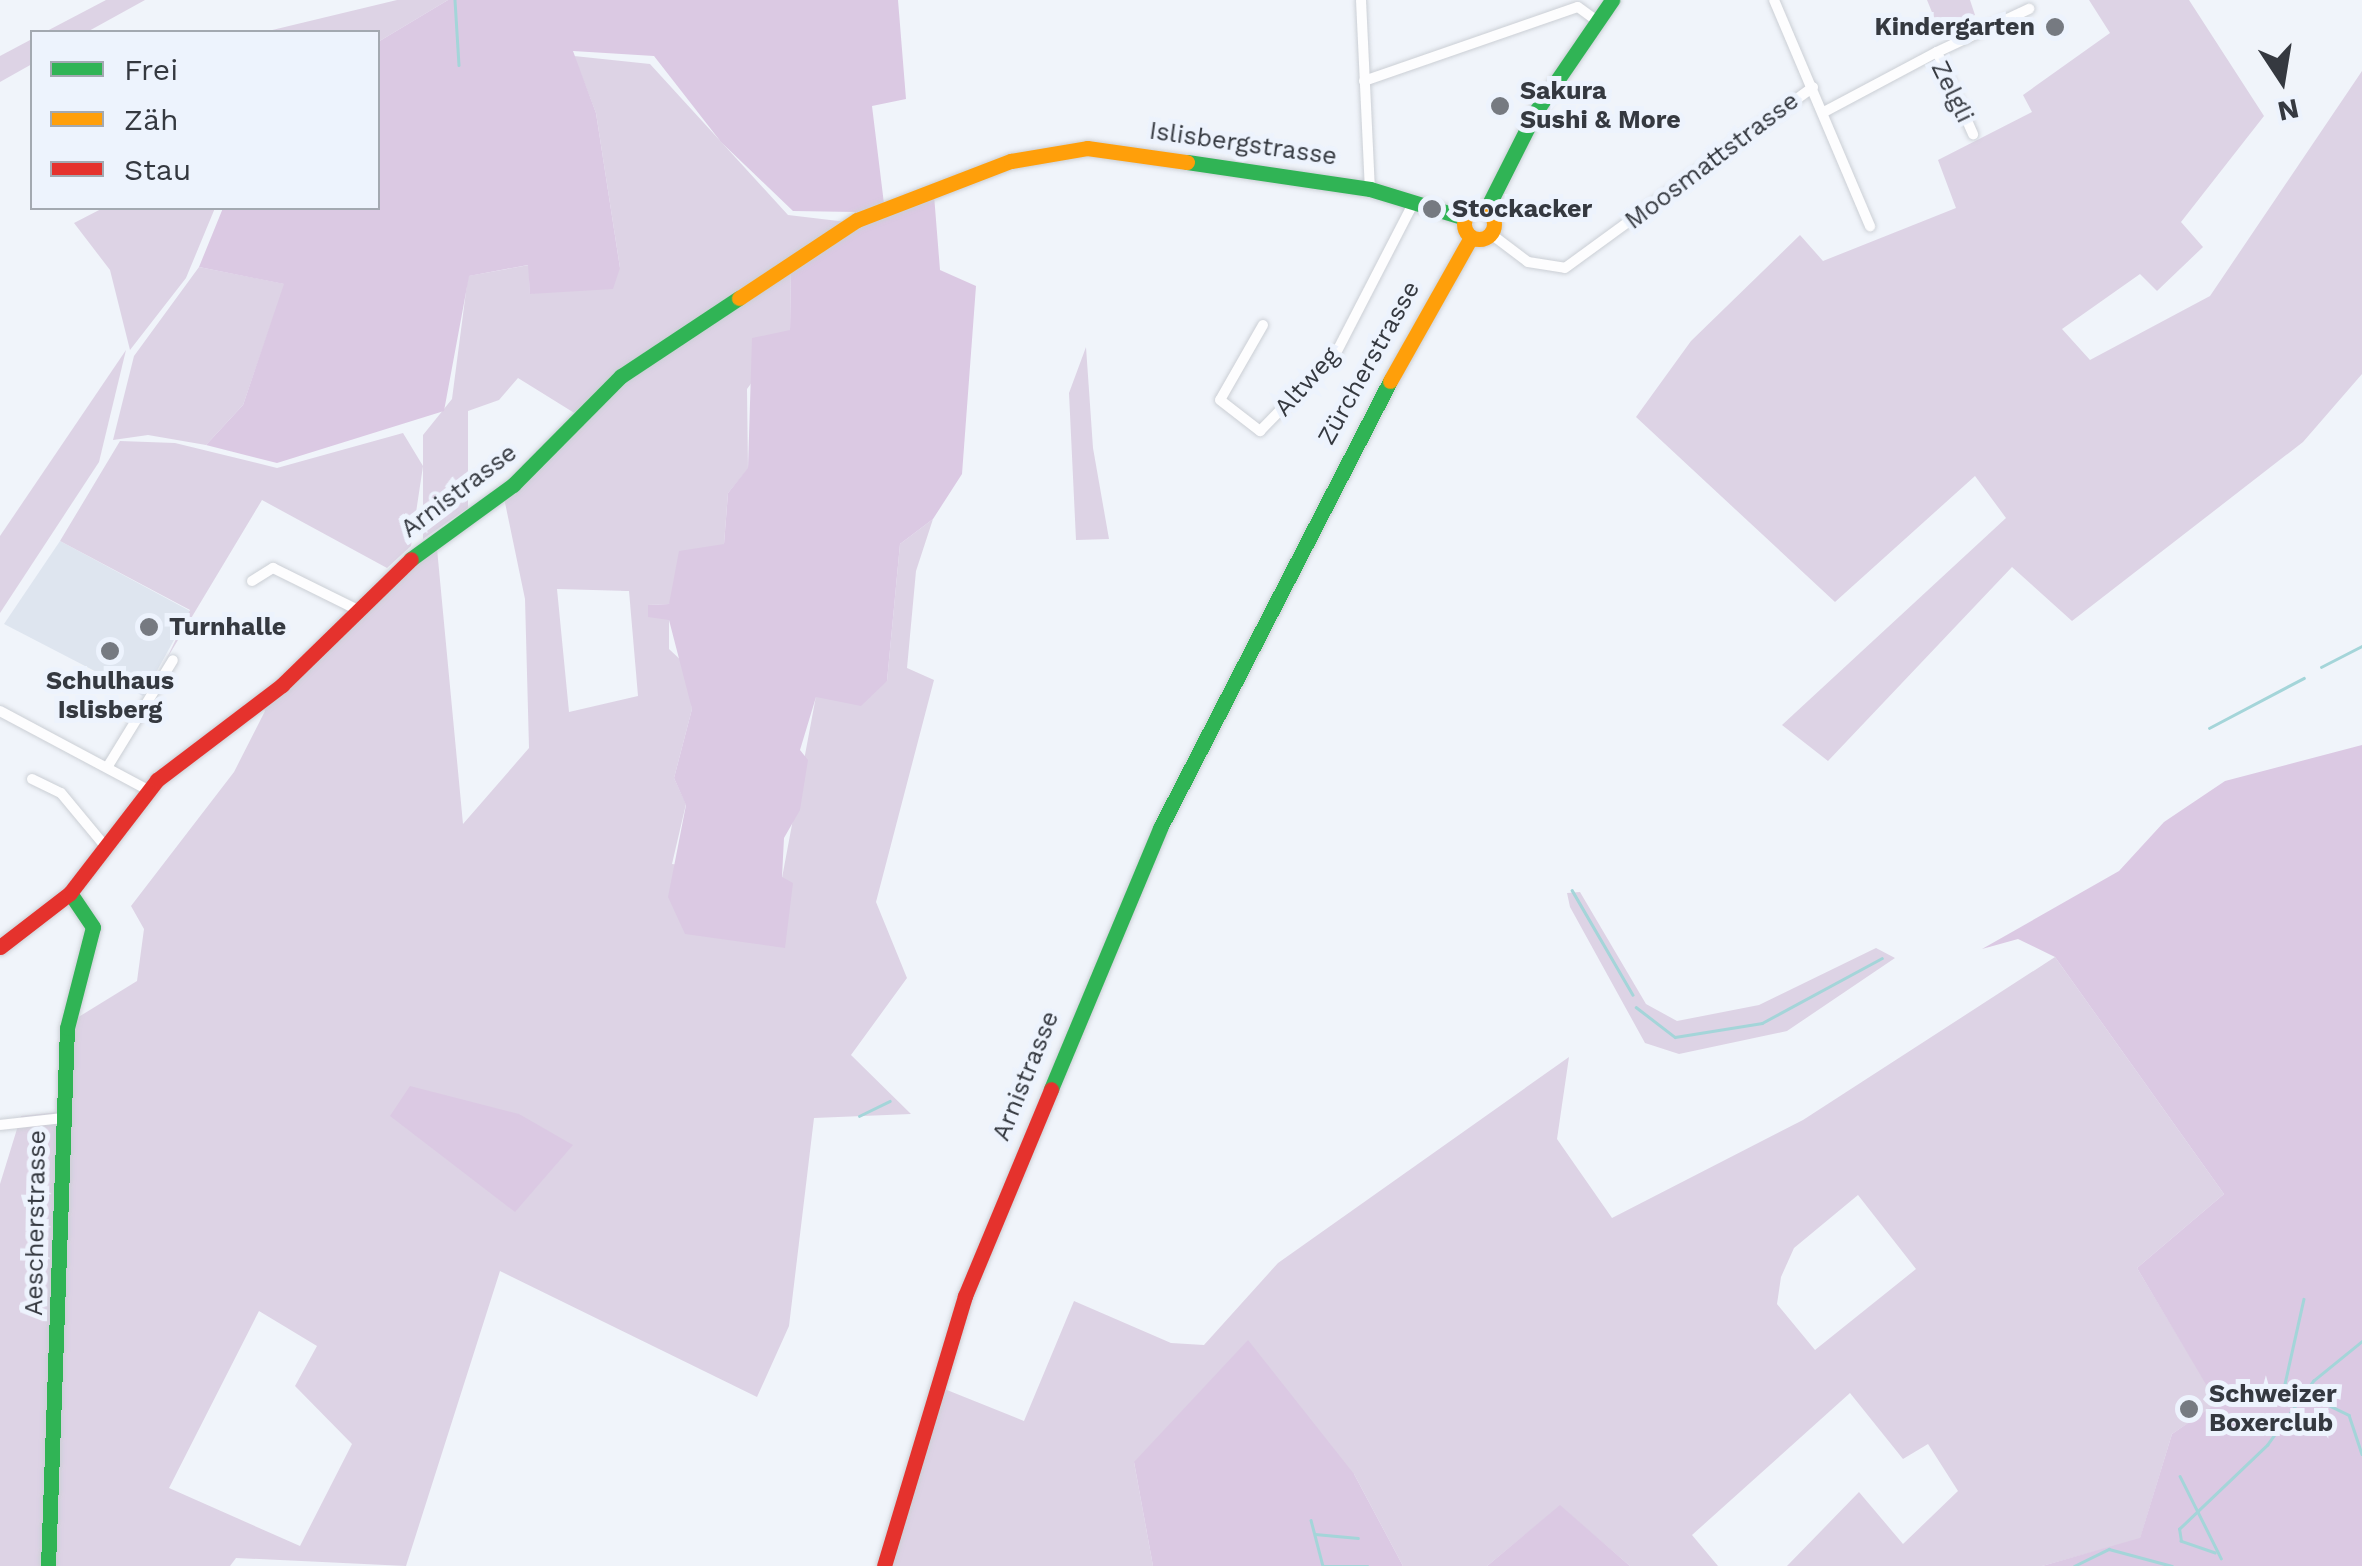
<!DOCTYPE html>
<meta charset="utf-8">
<style>
body{margin:0}
#map{position:relative;width:2362px;height:1566px;overflow:hidden;background:#f0f4fa;font-family:"Work Sans",sans-serif}
div>[style]{position:absolute}
.built>*{inset:0;background:#dee5ef}
.green>*{inset:0;background:#ddd3e5}
.forest>*{inset:0;background:#dbc9e3}
.stream>*{height:2.5px;margin:-1.25px;padding:0 1.25px;transform-origin:1.25px;border-radius:1.25px;background:#a4d5d9}
.roads{filter:drop-shadow(0 0 2px #cbcfd5) drop-shadow(0 0 2px #cbcfd5)}
.street>*{height:10px;margin:-5px;padding:0 5px;transform-origin:5px;border-radius:5px;background:#fdfdfe}
.fast>*{height:15px;margin:-7.5px;padding:0 7.5px;transform-origin:7.5px;border-radius:7.5px;background:#30b455}
.slow>*{height:15px;margin:-7.5px;padding:0 7.5px;transform-origin:7.5px;border-radius:7.5px;background:#ff9f0a}
.slow>.ring{margin:-7.5px;padding:0;box-sizing:content-box;background:none;border:15px solid #ff9f0a;border-radius:50%}
.jam>*{height:15px;margin:-7.5px;padding:0 7.5px;transform-origin:7.5px;border-radius:7.5px;background:#e5322d}
.dots>*{width:28px;height:28px;translate:-50% -50%;box-sizing:border-box;border:5px solid #edf3fd;border-radius:50%}
span{translate:-50% -50%;white-space:nowrap;text-align:center;line-height:1.15;-webkit-text-stroke:10px #edf3fd;paint-order:stroke}
.poi-label{font-size:25px;color:#353940;font-weight:700}
.right{translate:-100% -50%;text-align:right}
.left{translate:0 -50%;text-align:left}
.street-label{font-size:25px;color:#353940}
.legend{position:absolute;left:30px;top:30px;width:350px;height:180px;box-sizing:border-box;background:#edf3fd;border:2px solid #a3a9b1;margin:0;padding:12px 18px;list-style:none;font-size:30px;color:#353940}
.legend li{display:flex;align-items:center;gap:20px;height:50px}
.legend b{width:50px;border:2px solid #a3a9b1}
.north{position:absolute;left:2232px;top:30px;width:100px;height:100px;-webkit-text-stroke:8px #edf3fd;paint-order:stroke;rotate:168deg;font-size:28px;font-weight:700;line-height:40px;text-align:center;color:#353940}
.north::after{content:'';display:block;margin:auto;width:35px;height:45px;background:#353940;clip-path:polygon(50% 0,100% 100%,50% 72%,0 100%)}
</style>
<div id="map">
<div class="built">
<div style="clip-path:polygon(60px 541px,190px 611px,143px 696px,4px 624px)"></div>
</div>
<div class="green">
<div style="clip-path:polygon(106px 0,145px 0,87px 32px,45px 32px)"></div>
<div style="clip-path:polygon(397px 0,448px 0,378px 42px,378px 32px,264px 32px)"></div>
<div style="clip-path:polygon(1927px 0,1970px 0,1975px 15px,1938px 27px)"></div>
<div style="clip-path:polygon(2089px 0,2189px 0,2264px 116px,2181px 222px,2203px 247px,2157px 291px,2140px 274px,2062px 329px,2090px 360px,2210px 296px,2362px 71px,2362px 374px,2303px 442px,2072px 621px,2012px 567px,1828px 761px,1782px 725px,2006px 518px,1975px 476px,1835px 602px,1636px 417px,1691px 341px,1800px 235px,1823px 261px,1956px 208px,1938px 160px,2032px 112px,2023px 95px,2110px 33px)"></div>
<div style="clip-path:polygon(32px 39px,32px 64px,0 82px,0 56px)"></div>
<div style="clip-path:polygon(574px 56px,650px 64px,788px 215px,847px 222px,576px 414px,518px 378px,499px 400px,468px 411px,468px 508px,423px 539px,423px 435px,452px 399px,468px 276px,529px 265px,530px 294px,620px 268px,596px 113px)"></div>
<div style="clip-path:polygon(103px 208px,215px 208px,186px 278px,130px 350px,110px 270px,74px 223px)"></div>
<div style="clip-path:polygon(199px 267px,285px 284px,243px 405px,206px 445px,148px 435px,113px 440px,134px 356px)"></div>
<div style="clip-path:polygon(evenodd,791px 268px,790px 330px,747px 389px,748px 469px,728px 493px,724px 544px,669px 604px,648px 605px,669px 619px,669px 649px,686px 665px,692px 709px,674px 778px,686px 804px,672px 864px,782px 878px,816px 696px,887px 681px,900px 544px,933px 519px,916px 571px,907px 668px,934px 680px,876px 902px,907px 978px,851px 1055px,911px 1114px,814px 1118px,789px 1326px,757px 1397px,500px 1271px,406px 1566px,236px 1558px,230px 1566px,0 1566px,0 1184px,21px 1116px,59px 1112px,72px 1021px,137px 981px,144px 929px,131px 906px,234px 772px,265px 711px,259px 703px,436px 538px,463px 824px,529px 748px,525px 599px,503px 493px,621px 376px,791px 268px,557px 589px,629px 591px,638px 696px,569px 712px,557px 589px,791px 268px,259px 1311px,317px 1346px,295px 1386px,352px 1444px,300px 1546px,169px 1488px,259px 1311px)"></div>
<div style="clip-path:polygon(1086px 347px,1093px 448px,1109px 539px,1076px 540px,1069px 393px)"></div>
<div style="clip-path:polygon(126px 350px,99px 462px,0 613px,0 536px)"></div>
<div style="clip-path:polygon(403px 433px,423px 466px,411px 546px,387px 568px,262px 500px,166px 660px,190px 610px,60px 541px,120px 441px,175px 443px,277px 468px)"></div>
<div style="clip-path:polygon(1580px 892px,1646px 1004px,1677px 1021px,1759px 1005px,1876px 948px,1895px 958px,1787px 1031px,1679px 1054px,1645px 1043px,1570px 907px,1567px 893px)"></div>
<div style="clip-path:polygon(evenodd,2055px 957px,2224px 1194px,2137px 1268px,2218px 1403px,2172px 1434px,2140px 1539px,2042px 1566px,1787px 1566px,1859px 1492px,1903px 1544px,1958px 1491px,1928px 1444px,1903px 1459px,1850px 1393px,1692px 1535px,1718px 1566px,1630px 1566px,1560px 1506px,1487px 1566px,1403px 1566px,1354px 1474px,1134px 1462px,1153px 1566px,884px 1566px,932px 1384px,1024px 1421px,1074px 1301px,1171px 1343px,1204px 1345px,1278px 1263px,1569px 1057px,1557px 1139px,1612px 1218px,1803px 1120px,2055px 957px,1858px 1195px,1916px 1269px,1815px 1350px,1777px 1304px,1781px 1277px,1794px 1248px,1858px 1195px)"></div>
</div>
<div class="forest">
<div style="clip-path:polygon(448px 0,898px 0,906px 99px,872px 106px,885px 212px,934px 195px,940px 270px,976px 286px,962px 474px,933px 519px,900px 544px,887px 681px,861px 706px,816px 697px,800px 750px,808px 760px,800px 810px,784px 838px,782px 877px,793px 883px,785px 948px,685px 934px,668px 897px,686px 805px,674px 778px,692px 709px,669px 620px,648px 617px,648px 605px,669px 604px,679px 551px,724px 544px,728px 493px,748px 468px,752px 338px,790px 330px,791px 268px,857px 228px,855px 212px,793px 211px,721px 142px,654px 56px,573px 51px,596px 113px,620px 268px,613px 289px,530px 294px,528px 265px,469px 276px,444px 411px,277px 463px,206px 445px,243px 405px,284px 284px,199px 267px,223px 208px,378px 208px,378px 42px)"></div>
<div style="clip-path:polygon(2362px 745px,2362px 1566px,2042px 1566px,2140px 1538px,2172px 1434px,2217px 1403px,2137px 1268px,2224px 1194px,2055px 957px,2018px 939px,1982px 949px,2119px 871px,2164px 822px,2225px 781px)"></div>
<div style="clip-path:polygon(410px 1086px,519px 1114px,573px 1145px,515px 1212px,390px 1116px)"></div>
<div style="clip-path:polygon(1248px 1340px,1354px 1474px,1403px 1566px,1153px 1566px,1134px 1462px)"></div>
<div style="clip-path:polygon(1560px 1505px,1630px 1566px,1487px 1566px)"></div>
</div>
<div class="stream">
<div style="left:455px;top:0;width:65px;rotate:86.5deg"></div>
<div style="left:2321px;top:667px;width:46px;rotate:-27.1deg"></div>
<div style="left:2209px;top:728px;width:107px;rotate:-27.8deg"></div>
<div style="left:1572px;top:890px;width:121px;rotate:59.8deg"></div>
<div style="left:1636px;top:1007px;width:49px;rotate:37.6deg"></div>
<div style="left:1675px;top:1037px;width:88px;rotate:-9.1deg"></div>
<div style="left:1762px;top:1023px;width:136px;rotate:-28.4deg"></div>
<div style="left:859px;top:1116px;width:34px;rotate:-26deg"></div>
<div style="left:2304px;top:1299px;width:87px;rotate:102.6deg"></div>
<div style="left:2285px;top:1384px;width:71px;rotate:25.8deg"></div>
<div style="left:2349px;top:1415px;width:41px;rotate:71.6deg"></div>
<div style="left:2180px;top:1476px;width:92px;rotate:63.4deg"></div>
<div style="left:1311px;top:1520px;width:48px;rotate:75.4deg"></div>
<div style="left:1315px;top:1534px;width:43px;rotate:5.3deg"></div>
<div style="left:2215px;top:1553px;width:36px;rotate:-161deg"></div>
<div style="left:2181px;top:1541px;width:12px;rotate:-99deg"></div>
<div style="left:2179px;top:1529px;width:122px;rotate:-43.7deg"></div>
<div style="left:2267px;top:1445px;width:79px;rotate:-54.3deg"></div>
<div style="left:2313px;top:1381px;width:63px;rotate:-39.2deg"></div>
<div style="left:1324px;top:1566px;width:44px"></div>
<div style="left:2074px;top:1566px;width:39px;rotate:-26deg"></div>
<div style="left:2109px;top:1549px;width:65px;rotate:15.1deg"></div>
</div>
<div class="roads">
<div class="street">
<div style="left:1361px;top:0;width:189px;rotate:87.3deg"></div>
<div style="left:1774px;top:0;width:246px;rotate:67deg"></div>
<div style="left:1937px;top:52px;width:102px;rotate:-25.1deg"></div>
<div style="left:1364px;top:81px;width:226px;rotate:-19.1deg"></div>
<div style="left:1578px;top:7px;width:22px;rotate:36deg"></div>
<div style="left:1824px;top:112px;width:128px;rotate:-28deg"></div>
<div style="left:1937px;top:52px;width:90px;rotate:66.3deg"></div>
<div style="left:1491px;top:234px;width:46px;rotate:37.1deg"></div>
<div style="left:1528px;top:262px;width:37px;rotate:9deg"></div>
<div style="left:1565px;top:268px;width:307px;rotate:-36.1deg"></div>
<div style="left:1263px;top:325px;width:86px;rotate:119.8deg"></div>
<div style="left:1220px;top:400px;width:51px;rotate:37.8deg"></div>
<div style="left:1260px;top:431px;width:109px;rotate:-45.7deg"></div>
<div style="left:1336px;top:353px;width:168px;rotate:-62.7deg"></div>
<div style="left:252px;top:581px;width:25px;rotate:-32deg"></div>
<div style="left:273px;top:568px;width:97px;rotate:26.3deg"></div>
<div style="left:0;top:711px;width:166px;rotate:28.1deg"></div>
<div style="left:108px;top:766px;width:124px;rotate:-58.5deg"></div>
<div style="left:32px;top:779px;width:32px;rotate:26deg"></div>
<div style="left:61px;top:793px;width:69px;rotate:50.3deg"></div>
<div style="left:0;top:1125px;width:63px;rotate:-6.3deg"></div>
</div>
<div class="fast">
<div style="left:1187px;top:162px;width:185px;rotate:8.4deg"></div>
<div style="left:1370px;top:189px;width:99px;rotate:17deg"></div>
<div style="left:1486px;top:210px;width:111px;rotate:-63.2deg"></div>
<div style="left:1536px;top:111px;width:135px;rotate:-55.6deg"></div>
<div style="left:411px;top:559px;width:126px;rotate:-36deg"></div>
<div style="left:513px;top:485px;width:153px;rotate:-45.3deg"></div>
<div style="left:621px;top:376px;width:141px;rotate:-33.5deg"></div>
<div style="left:1051px;top:1089px;width:283px;rotate:-67.3deg"></div>
<div style="left:1160px;top:828px;width:503px;rotate:-62.77deg"></div>
<div style="left:48px;top:1566px;width:538px;rotate:-87.98deg"></div>
<div style="left:67px;top:1028px;width:104px;rotate:-75.6deg"></div>
<div style="left:93px;top:927px;width:41px;rotate:-124.1deg"></div>
</div>
<div class="slow">
<div class="ring" style="left:1464px;top:209px;width:15px;height:15px"></div>
<div style="left:739px;top:298px;width:141px;rotate:-33.5deg"></div>
<div style="left:857px;top:220px;width:165px;rotate:-21deg"></div>
<div style="left:1011px;top:161px;width:77px;rotate:-9.7deg"></div>
<div style="left:1087px;top:148px;width:101px;rotate:8deg"></div>
<div style="left:1390px;top:381px;width:165px;rotate:-60.6deg"></div>
</div>
<div class="jam">
<div style="left:0;top:947px;width:88px;rotate:-37.6deg"></div>
<div style="left:70px;top:893px;width:143px;rotate:-52.4deg"></div>
<div style="left:157px;top:780px;width:157px;rotate:-37.2deg"></div>
<div style="left:282px;top:685px;width:180px;rotate:-44.3deg"></div>
<div style="left:884px;top:1566px;width:282px;rotate:-73.3deg"></div>
<div style="left:965px;top:1296px;width:224px;rotate:-67.4deg"></div>
</div>
</div>
<div class="dots">
<div style="left:2055px;top:27px;background:#767a81"></div>
<div style="left:1500px;top:106px;background:#767a81"></div>
<div style="left:1432px;top:209px;background:#767a81"></div>
<div style="left:149px;top:627px;background:#767a81"></div>
<div style="left:110px;top:651px;background:#767a81"></div>
<div style="left:2189px;top:1409px;background:#767a81"></div>
</div>
<div class="poi-label">
<span class="right" style="left:2035px;top:27px">Kindergarten</span>
<span class="left" style="left:1520px;top:106px">Sakura<br>Sushi &amp; More</span>
<span class="left" style="left:1452px;top:209px">Stockacker</span>
<span class="left" style="left:169px;top:627px">Turnhalle</span>
<span style="left:110px;top:696px">Schulhaus<br>Islisberg</span>
<span class="left" style="left:2209px;top:1409px">Schweizer<br>Boxerclub</span>
</div>
<div class="street-label">
<span style="left:1952px;top:92px;rotate:64deg">Zelgli</span>
<span style="left:1243px;top:144px;rotate:8deg">Islisbergstrasse</span>
<span style="left:1712px;top:161px;rotate:-37deg">Moosmattstrasse</span>
<span style="left:1369px;top:363px;rotate:-61deg">Zürcherstrasse</span>
<span style="left:1307px;top:382px;rotate:-48deg">Altweg</span>
<span style="left:459px;top:491px;rotate:-37deg">Arnistrasse</span>
<span style="left:1026px;top:1076px;rotate:-68deg">Arnistrasse</span>
<span style="left:36px;top:1223px;rotate:-89deg">Aescherstrasse</span>
</div>
<ul class="legend">
<li><b style="height:12px;background:#30b455"></b>Frei</li>
<li><b style="height:12px;background:#ff9f0a"></b>Zäh</li>
<li><b style="height:12px;background:#e5322d"></b>Stau</li>
</ul>
<div class="north">N</div>
</div>
